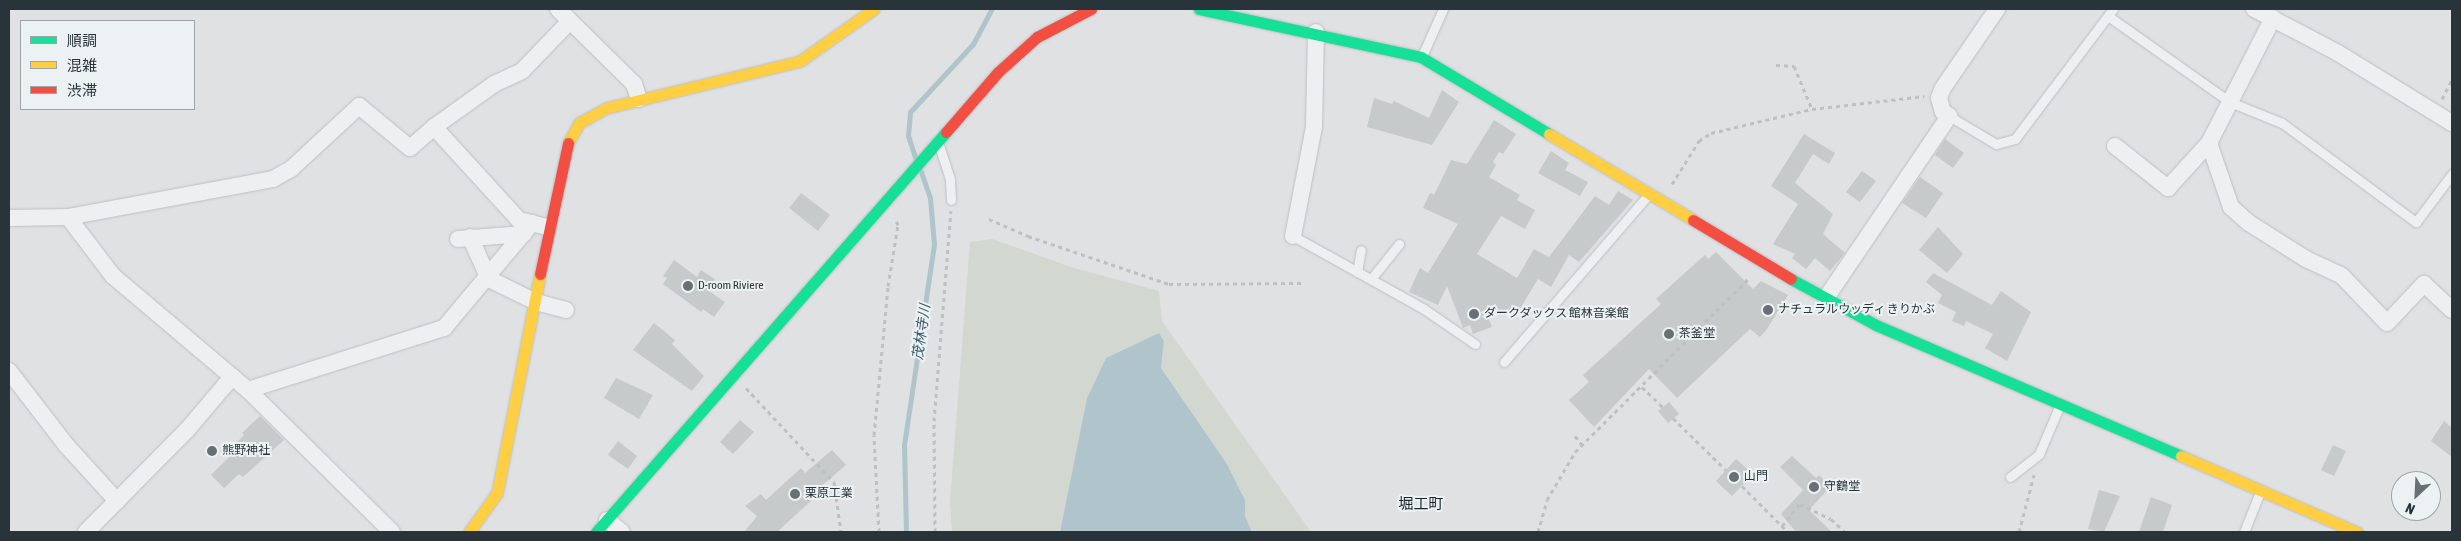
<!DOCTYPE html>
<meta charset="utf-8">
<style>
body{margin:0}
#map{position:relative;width:2461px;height:541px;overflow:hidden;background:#dfe1e3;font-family:"Asap Condensed","Noto Sans JP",sans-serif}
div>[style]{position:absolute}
.green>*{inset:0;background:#d2d7cf}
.water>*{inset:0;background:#b0c4cb}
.stream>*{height:5px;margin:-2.5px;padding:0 2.5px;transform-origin:2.5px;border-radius:2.5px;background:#b0c4cb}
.building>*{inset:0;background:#c7cacb}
.path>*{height:3px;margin-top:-1.5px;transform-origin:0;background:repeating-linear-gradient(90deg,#bdc1c2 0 4px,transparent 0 8px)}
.roads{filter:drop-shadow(0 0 1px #bdbfc1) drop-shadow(0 0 1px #bdbfc1)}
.lane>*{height:9px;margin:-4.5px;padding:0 4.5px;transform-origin:4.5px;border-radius:4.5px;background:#eeeff0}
.street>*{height:16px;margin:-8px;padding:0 8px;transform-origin:8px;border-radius:8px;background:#eeeff0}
.fast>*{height:11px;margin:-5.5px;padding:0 5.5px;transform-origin:5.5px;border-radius:5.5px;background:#16e098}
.slow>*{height:11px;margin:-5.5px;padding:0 5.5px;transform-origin:5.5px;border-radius:5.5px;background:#ffcf43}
.jam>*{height:11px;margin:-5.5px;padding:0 5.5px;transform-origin:5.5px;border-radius:5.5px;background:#f24e42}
.dots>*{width:14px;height:14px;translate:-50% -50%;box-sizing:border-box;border:2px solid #ecf1f3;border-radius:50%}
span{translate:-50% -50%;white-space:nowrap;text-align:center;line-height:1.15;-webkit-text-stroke:4px #ecf1f3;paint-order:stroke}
.poi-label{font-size:12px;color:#28333a}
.left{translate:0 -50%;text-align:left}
.water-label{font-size:14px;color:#375a69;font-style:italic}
.quarter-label{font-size:15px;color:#1a242a}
.frame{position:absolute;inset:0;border:10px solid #28333a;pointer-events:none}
.legend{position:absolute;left:20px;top:20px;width:175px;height:90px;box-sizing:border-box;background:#ecf1f3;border:1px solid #9ea5a9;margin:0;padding:6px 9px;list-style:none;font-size:15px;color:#28333a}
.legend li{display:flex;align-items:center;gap:10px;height:25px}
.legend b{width:25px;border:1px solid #9ea5a9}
.north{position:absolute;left:2391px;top:471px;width:50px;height:50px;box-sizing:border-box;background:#ecf1f3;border:1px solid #9ea5a9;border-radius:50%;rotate:205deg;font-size:14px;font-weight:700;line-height:20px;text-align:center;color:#28333a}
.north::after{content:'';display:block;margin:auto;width:18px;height:22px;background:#687075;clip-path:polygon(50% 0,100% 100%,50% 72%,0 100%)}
</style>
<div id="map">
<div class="green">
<div style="clip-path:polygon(992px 239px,1074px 268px,1159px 291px,1162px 321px,1311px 532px,1252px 532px,1245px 516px,1245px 499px,1227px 464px,1161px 368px,1164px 341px,1159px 333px,1106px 358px,1087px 398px,1060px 532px,952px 532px,950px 502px,970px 242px)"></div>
</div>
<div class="water">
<div style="clip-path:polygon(1159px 333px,1164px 341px,1161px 368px,1227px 464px,1245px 500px,1245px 516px,1252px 532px,1060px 532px,1087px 398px,1106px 358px)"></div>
</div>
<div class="stream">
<div style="left:915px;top:157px;width:22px;rotate:-108deg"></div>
<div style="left:908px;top:136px;width:24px;rotate:-85deg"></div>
<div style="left:910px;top:112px;width:93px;rotate:-47.2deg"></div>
<div style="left:973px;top:44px;width:40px;rotate:-62deg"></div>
<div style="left:906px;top:532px;width:87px;rotate:-91.3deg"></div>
<div style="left:904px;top:445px;width:203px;rotate:-81.5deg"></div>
<div style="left:934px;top:244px;width:46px;rotate:-95deg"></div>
<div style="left:930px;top:198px;width:28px;rotate:-109deg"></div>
</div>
<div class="building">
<div style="clip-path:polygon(1442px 90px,1459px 102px,1432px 145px,1367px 127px,1374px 98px,1392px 104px,1394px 101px,1429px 118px)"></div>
<div style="clip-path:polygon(1494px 120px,1516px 134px,1503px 154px,1499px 152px,1493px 162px,1496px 165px,1489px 177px,1520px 195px,1517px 200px,1535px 210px,1525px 229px,1501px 216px,1477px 254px,1517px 278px,1534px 249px,1549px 257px,1595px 196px,1609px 205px,1618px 191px,1633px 200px,1579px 262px,1569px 255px,1551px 287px,1538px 279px,1520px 309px,1488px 317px,1492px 327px,1473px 334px,1470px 325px,1463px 328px,1447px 286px,1438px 305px,1409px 292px,1420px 268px,1428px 273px,1458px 224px,1423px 208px,1430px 193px,1434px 195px,1451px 160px,1467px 164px)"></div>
<div style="clip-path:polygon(1804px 134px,1835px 153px,1829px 164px,1813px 154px,1795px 183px,1833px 214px,1823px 234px,1845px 253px,1830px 271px,1815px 258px,1806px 269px,1792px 258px,1795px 254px,1773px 244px,1798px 204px,1771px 186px)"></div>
<div style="clip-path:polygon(1945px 139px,1964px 153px,1953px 168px,1935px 155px)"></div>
<div style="clip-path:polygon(1551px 151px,1569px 163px,1565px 170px,1588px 182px,1580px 196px,1538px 173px)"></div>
<div style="clip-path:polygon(1862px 171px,1876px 181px,1860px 202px,1846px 192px)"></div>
<div style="clip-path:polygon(1920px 177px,1943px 193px,1926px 218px,1902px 203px)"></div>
<div style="clip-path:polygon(801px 193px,830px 215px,818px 231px,789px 208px)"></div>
<div style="clip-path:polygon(1938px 227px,1963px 254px,1947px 273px,1919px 250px)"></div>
<div style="clip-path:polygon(1716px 252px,1753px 289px,1761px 281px,1788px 295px,1767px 329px,1760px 337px,1750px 329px,1677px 398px,1649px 369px,1594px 427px,1569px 400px,1589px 382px,1583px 375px,1661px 304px,1656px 299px,1688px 270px,1705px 255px,1708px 259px)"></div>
<div style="clip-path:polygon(674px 260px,697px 277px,701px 270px,715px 279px,707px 290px,725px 302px,714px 317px,703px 309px,701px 312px,663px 284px,667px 278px,663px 276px)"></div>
<div style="clip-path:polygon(1933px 273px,1992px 305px,2001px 291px,2031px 312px,2007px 361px,1985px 348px,1993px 334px,1966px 321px,1964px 326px,1952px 321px,1956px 312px,1938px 303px,1942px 295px,1926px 282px)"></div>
<div style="clip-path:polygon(654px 323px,675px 340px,672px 344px,704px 376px,692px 391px,633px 350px)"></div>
<div style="clip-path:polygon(616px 378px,653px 395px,639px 419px,604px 398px)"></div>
<div style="clip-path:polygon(1669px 402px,1679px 414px,1668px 423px,1658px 411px)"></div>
<div style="clip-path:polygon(260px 416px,284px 440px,243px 477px,239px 474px,224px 488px,211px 475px,233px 453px,229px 450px,244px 435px,242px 433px)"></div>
<div style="clip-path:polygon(740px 420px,754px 432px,733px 454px,720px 442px)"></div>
<div style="clip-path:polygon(2444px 421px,2452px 428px,2452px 457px,2431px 441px)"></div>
<div style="clip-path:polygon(618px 441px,637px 456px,628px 469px,608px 455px)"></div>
<div style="clip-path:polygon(2333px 445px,2346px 451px,2334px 476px,2321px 470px)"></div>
<div style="clip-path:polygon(832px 450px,846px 465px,819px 488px,822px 491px,777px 532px,744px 532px,757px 516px,745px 506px,761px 494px,766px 500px,801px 468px,805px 473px)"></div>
<div style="clip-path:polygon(1792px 456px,1816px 478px,1819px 475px,1831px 486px,1809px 510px,1832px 532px,1796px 532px,1781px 514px,1803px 490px,1780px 467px)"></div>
<div style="clip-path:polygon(1736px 459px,1753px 474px,1732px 496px,1716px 481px)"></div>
<div style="clip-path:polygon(2099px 490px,2120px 496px,2104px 532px,2088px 529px)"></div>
<div style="clip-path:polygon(2151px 497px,2172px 505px,2163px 532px,2139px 532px)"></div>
</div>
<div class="path">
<div style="left:1776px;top:65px;width:18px;rotate:3deg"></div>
<div style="left:1794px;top:66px;width:47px;rotate:67.3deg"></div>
<div style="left:1812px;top:109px;width:113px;rotate:-6.6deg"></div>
<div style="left:2442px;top:99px;width:22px;rotate:-63deg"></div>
<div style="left:1672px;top:184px;width:51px;rotate:-57.9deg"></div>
<div style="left:1699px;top:141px;width:14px;rotate:-34deg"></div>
<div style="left:1711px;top:133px;width:104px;rotate:-13.4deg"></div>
<div style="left:989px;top:219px;width:43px;rotate:23.6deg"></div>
<div style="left:1028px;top:236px;width:149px;rotate:18.8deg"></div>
<div style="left:1169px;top:284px;width:134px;rotate:-0.4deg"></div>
<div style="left:1642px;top:387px;width:29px;rotate:44deg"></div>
<div style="left:746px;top:388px;width:129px;rotate:46.9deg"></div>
<div style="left:834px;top:482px;width:50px;rotate:82deg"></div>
<div style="left:1673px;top:418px;width:74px;rotate:44.5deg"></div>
<div style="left:1575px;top:436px;width:11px;rotate:52deg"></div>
<div style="left:1742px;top:486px;width:65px;rotate:45deg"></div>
<div style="left:1782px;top:526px;width:28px;rotate:-51deg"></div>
<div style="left:1800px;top:504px;width:34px;rotate:26deg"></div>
<div style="left:1831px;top:519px;width:19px;rotate:43deg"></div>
<div style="left:879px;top:532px;width:97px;rotate:-93deg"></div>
<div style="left:874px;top:435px;width:150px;rotate:-84.6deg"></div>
<div style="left:888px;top:286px;width:62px;rotate:-80.7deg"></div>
<div style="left:898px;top:225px;width:8px;rotate:-113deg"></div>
<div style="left:935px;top:532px;width:111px;rotate:-90.5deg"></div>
<div style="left:934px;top:421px;width:211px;rotate:-85.4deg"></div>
<div style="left:1538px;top:532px;width:33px;rotate:-74deg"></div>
<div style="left:1547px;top:500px;width:56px;rotate:-59.7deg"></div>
<div style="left:1575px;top:452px;width:247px;rotate:-45deg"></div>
<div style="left:2019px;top:532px;width:59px;rotate:-75.3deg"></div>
</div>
<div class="roads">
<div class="lane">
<div style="left:2108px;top:16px;width:149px;rotate:35.2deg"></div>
<div style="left:2230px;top:102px;width:56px;rotate:22deg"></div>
<div style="left:2282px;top:123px;width:167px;rotate:36.5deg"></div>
<div style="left:2416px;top:222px;width:60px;rotate:-53.1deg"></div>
<div style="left:1422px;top:56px;width:51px;rotate:-65.9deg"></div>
<div style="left:1949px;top:116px;width:55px;rotate:30.8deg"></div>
<div style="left:1996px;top:144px;width:20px;rotate:-15deg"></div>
<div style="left:2015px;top:139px;width:163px;rotate:-53deg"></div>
<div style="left:938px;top:142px;width:40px;rotate:72deg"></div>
<div style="left:950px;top:180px;width:20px;rotate:87deg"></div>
<div style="left:1293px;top:236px;width:150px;rotate:29.1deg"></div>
<div style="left:1424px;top:309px;width:62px;rotate:34.5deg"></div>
<div style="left:1357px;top:272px;width:22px;rotate:-80deg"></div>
<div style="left:1371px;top:279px;width:45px;rotate:-51.3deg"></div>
<div style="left:1504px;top:362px;width:221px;rotate:-49.2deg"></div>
<div style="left:2010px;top:477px;width:37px;rotate:-38deg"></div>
<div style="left:2039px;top:454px;width:51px;rotate:-66.9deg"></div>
<div style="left:2244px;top:532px;width:43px;rotate:-68.2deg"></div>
</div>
<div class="street">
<div style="left:558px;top:9px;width:107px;rotate:44.6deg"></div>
<div style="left:634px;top:84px;width:16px;rotate:72deg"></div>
<div style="left:2254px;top:9px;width:95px;rotate:27.6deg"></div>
<div style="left:2338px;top:53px;width:134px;rotate:31.6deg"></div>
<div style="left:2273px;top:18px;width:140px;rotate:117.1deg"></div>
<div style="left:2209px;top:143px;width:68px;rotate:71deg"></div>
<div style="left:2231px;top:207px;width:24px;rotate:42deg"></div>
<div style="left:2249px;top:223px;width:67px;rotate:32.3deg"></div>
<div style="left:2306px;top:259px;width:38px;rotate:25deg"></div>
<div style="left:2341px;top:275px;width:66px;rotate:46.2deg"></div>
<div style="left:2387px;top:323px;width:54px;rotate:-46.5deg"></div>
<div style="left:2424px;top:284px;width:38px;rotate:43deg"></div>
<div style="left:434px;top:127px;width:74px;rotate:-35.6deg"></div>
<div style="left:494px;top:84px;width:31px;rotate:-25deg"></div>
<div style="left:522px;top:71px;width:68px;rotate:-46.2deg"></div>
<div style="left:2115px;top:146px;width:68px;rotate:38.4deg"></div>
<div style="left:2168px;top:188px;width:61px;rotate:-47.7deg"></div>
<div style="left:68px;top:217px;width:74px;rotate:52.7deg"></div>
<div style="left:113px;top:276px;width:177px;rotate:40.2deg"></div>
<div style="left:248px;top:390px;width:202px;rotate:44.6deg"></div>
<div style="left:9px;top:218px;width:59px;rotate:-1deg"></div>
<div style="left:68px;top:217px;width:208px;rotate:-10.5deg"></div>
<div style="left:273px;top:179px;width:21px;rotate:-29deg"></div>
<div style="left:291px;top:169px;width:93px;rotate:-42.8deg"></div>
<div style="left:359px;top:106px;width:66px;rotate:39.5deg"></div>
<div style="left:410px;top:148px;width:32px;rotate:-41deg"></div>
<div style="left:434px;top:127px;width:126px;rotate:47.6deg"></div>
<div style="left:519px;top:220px;width:30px;rotate:14deg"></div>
<div style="left:1293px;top:236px;width:111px;rotate:-79.1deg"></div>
<div style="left:1314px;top:127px;width:95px;rotate:-88.8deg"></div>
<div style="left:470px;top:237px;width:46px;rotate:65.7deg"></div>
<div style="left:489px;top:279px;width:52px;rotate:26.1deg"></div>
<div style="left:536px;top:302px;width:31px;rotate:15deg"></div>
<div style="left:458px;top:239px;width:66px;rotate:-4.3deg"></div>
<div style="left:1826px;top:298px;width:220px;rotate:-55.9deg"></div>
<div style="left:1949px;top:116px;width:7px;rotate:-146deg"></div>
<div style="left:1943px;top:112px;width:15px;rotate:-106deg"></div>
<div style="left:1939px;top:98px;width:11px;rotate:-68deg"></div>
<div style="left:1943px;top:88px;width:96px;rotate:-55.6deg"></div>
<div style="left:9px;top:371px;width:93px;rotate:52.4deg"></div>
<div style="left:66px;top:445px;width:76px;rotate:47.7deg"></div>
<div style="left:248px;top:390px;width:206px;rotate:-17.6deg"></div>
<div style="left:444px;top:328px;width:137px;rotate:-50deg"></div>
<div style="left:607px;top:520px;width:19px;rotate:39deg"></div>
<div style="left:86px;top:532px;width:144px;rotate:-45.3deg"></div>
<div style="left:187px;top:430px;width:70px;rotate:-49.7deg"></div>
</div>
<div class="fast">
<div style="left:1199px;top:9px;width:227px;rotate:12.2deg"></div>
<div style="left:1421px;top:57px;width:149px;rotate:31deg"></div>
<div style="left:1791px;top:279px;width:97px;rotate:28.4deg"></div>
<div style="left:1876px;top:325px;width:332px;rotate:23.2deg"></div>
<div style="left:596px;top:532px;width:532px;rotate:-48.81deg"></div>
</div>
<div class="slow">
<div style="left:1549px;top:134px;width:168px;rotate:30.8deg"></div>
<div style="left:568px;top:143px;width:23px;rotate:-61deg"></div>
<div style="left:579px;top:123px;width:31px;rotate:-29deg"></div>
<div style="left:606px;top:108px;width:200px;rotate:-13.6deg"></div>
<div style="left:800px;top:61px;width:90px;rotate:-35.1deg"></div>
<div style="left:2181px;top:456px;width:192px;rotate:23.4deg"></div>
<div style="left:469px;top:532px;width:48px;rotate:-54.3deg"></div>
<div style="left:497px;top:493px;width:223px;rotate:-78.9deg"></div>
</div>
<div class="jam">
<div style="left:946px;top:132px;width:79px;rotate:-49.1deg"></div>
<div style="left:998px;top:72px;width:52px;rotate:-41.9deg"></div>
<div style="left:1037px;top:37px;width:61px;rotate:-27.4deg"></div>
<div style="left:1693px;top:220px;width:114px;rotate:31deg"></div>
<div style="left:540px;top:274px;width:134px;rotate:-77.9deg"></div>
</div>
</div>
<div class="dots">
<div style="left:688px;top:286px;background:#687075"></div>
<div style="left:1768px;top:310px;background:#687075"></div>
<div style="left:1474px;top:314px;background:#687075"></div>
<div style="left:1669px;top:334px;background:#687075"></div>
<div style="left:212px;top:451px;background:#687075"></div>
<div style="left:1734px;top:477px;background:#687075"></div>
<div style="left:1814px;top:487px;background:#687075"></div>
<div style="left:795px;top:494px;background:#687075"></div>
</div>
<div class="poi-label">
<span class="left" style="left:698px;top:286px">D-room Riviere</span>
<span class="left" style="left:1778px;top:310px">ナチュラルウッディ きりかぶ</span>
<span class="left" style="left:1484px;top:314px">ダークダックス 館林音楽館</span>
<span class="left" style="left:1679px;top:334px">茶釜堂</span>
<span class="left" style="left:222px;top:451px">熊野神社</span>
<span class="left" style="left:1744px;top:477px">山門</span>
<span class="left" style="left:1824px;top:487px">守鶴堂</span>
<span class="left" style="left:805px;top:494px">栗原工業</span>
</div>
<div class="water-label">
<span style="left:921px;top:332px;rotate:-82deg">茂林寺川</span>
</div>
<div class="quarter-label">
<span style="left:1421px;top:504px">堀工町</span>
</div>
<div class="frame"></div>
<ul class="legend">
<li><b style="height:6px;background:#16e098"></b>順調</li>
<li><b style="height:6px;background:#ffcf43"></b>混雑</li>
<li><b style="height:6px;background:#f24e42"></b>渋滞</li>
</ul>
<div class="north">N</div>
</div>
